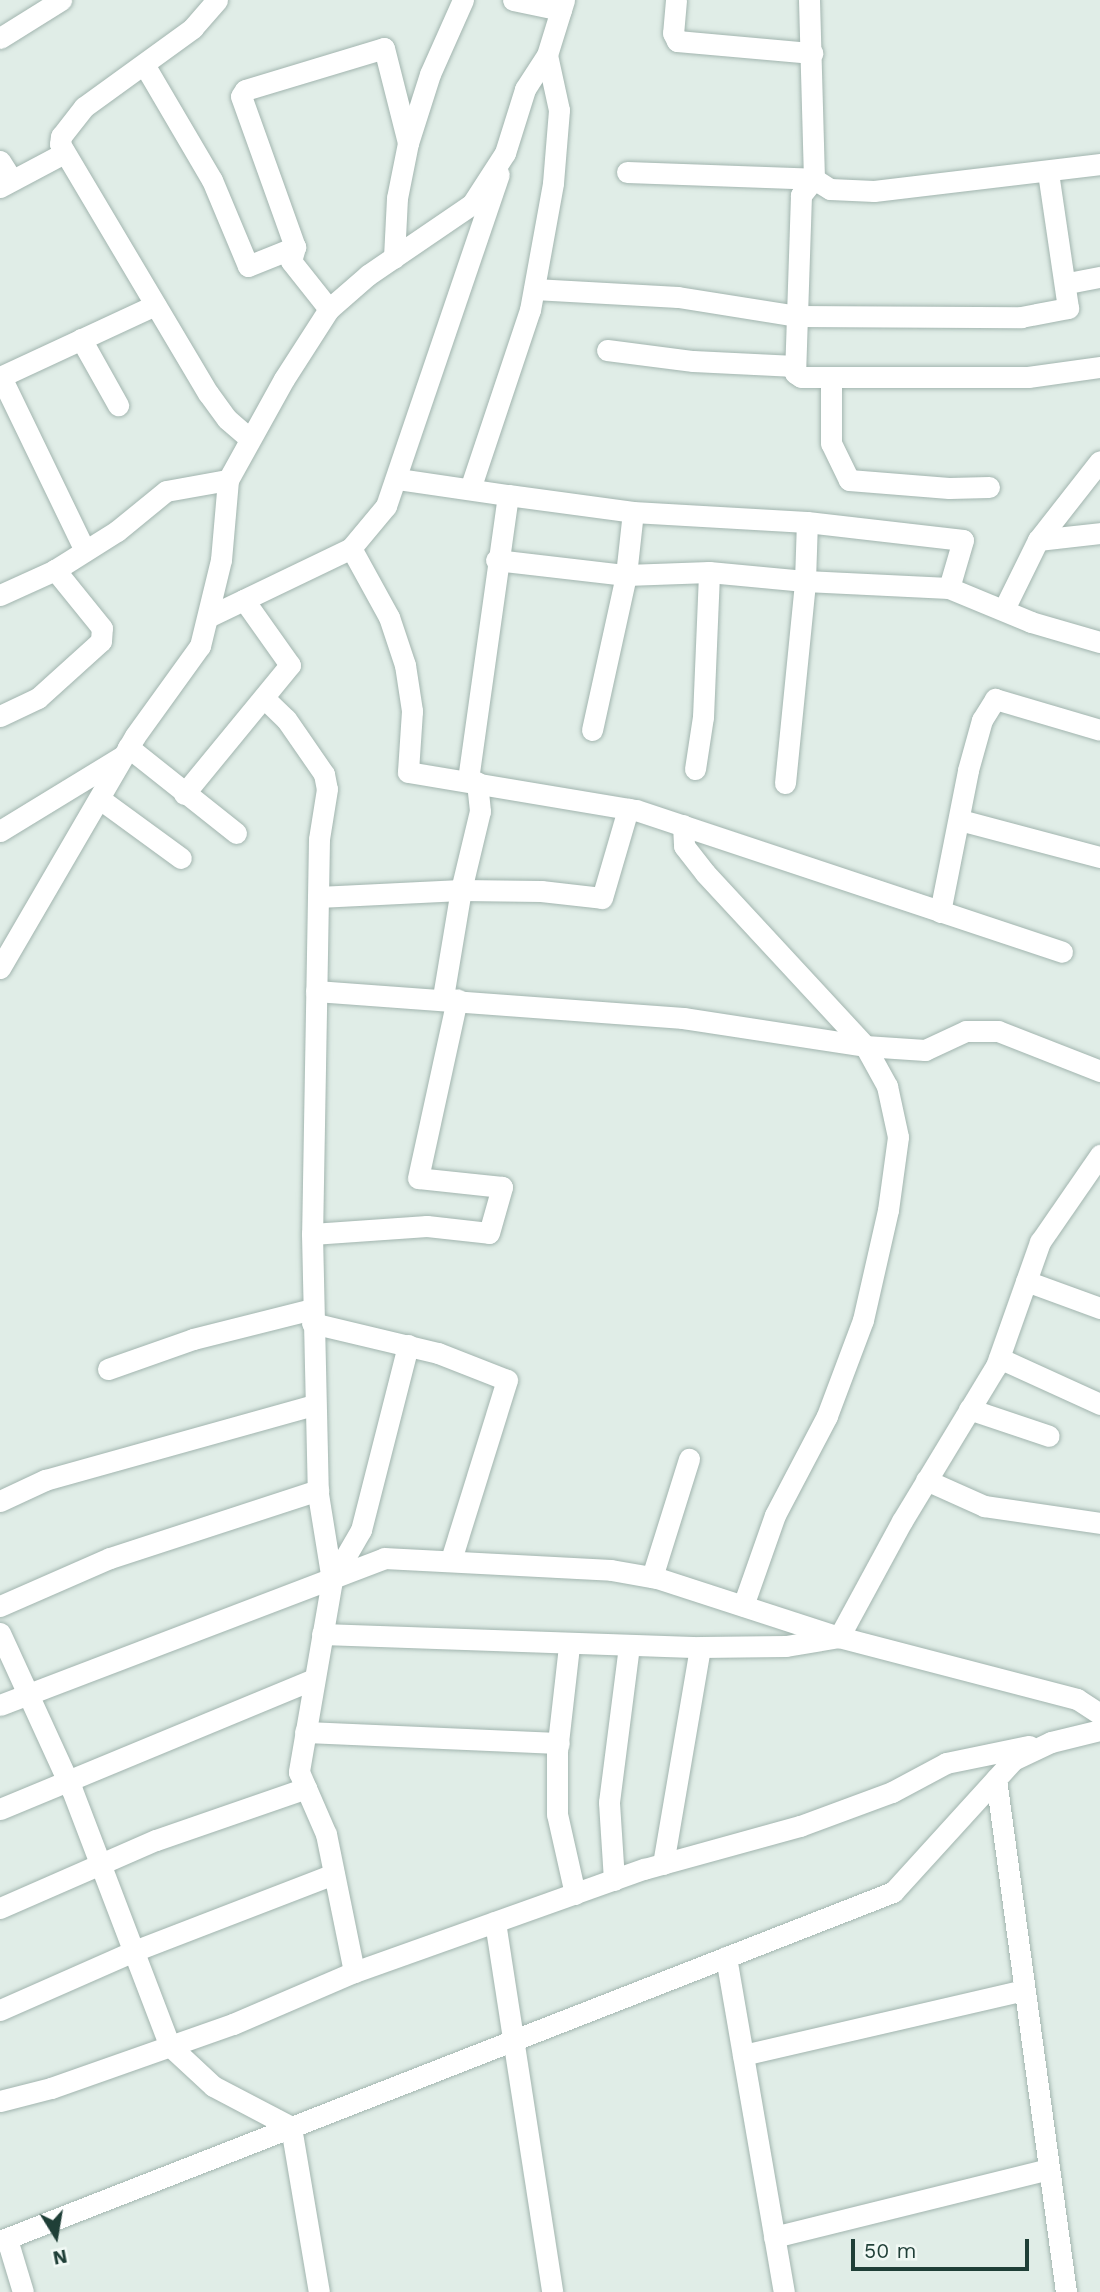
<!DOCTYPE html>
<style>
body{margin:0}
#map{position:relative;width:1100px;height:2292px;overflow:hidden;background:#e0ede7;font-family:"Work Sans",sans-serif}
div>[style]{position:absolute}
.roads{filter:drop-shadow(0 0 2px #a2b5af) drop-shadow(0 0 2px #a2b5af)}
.street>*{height:21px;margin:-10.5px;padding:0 10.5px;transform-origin:10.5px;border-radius:10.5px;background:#fff}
span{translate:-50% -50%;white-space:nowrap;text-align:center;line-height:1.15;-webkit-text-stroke:5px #f1f9f5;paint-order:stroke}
.north{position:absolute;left:21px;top:2201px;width:70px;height:70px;-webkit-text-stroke:5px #f1f9f5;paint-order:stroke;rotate:169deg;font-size:19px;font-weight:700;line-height:28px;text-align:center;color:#1f3f37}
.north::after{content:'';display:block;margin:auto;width:24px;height:32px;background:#1f3f37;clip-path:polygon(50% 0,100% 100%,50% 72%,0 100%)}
.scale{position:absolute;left:851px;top:2239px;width:178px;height:32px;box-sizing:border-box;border:4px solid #1f3f37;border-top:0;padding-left:9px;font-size:21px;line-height:24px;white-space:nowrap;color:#1f3f37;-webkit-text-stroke:5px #f1f9f5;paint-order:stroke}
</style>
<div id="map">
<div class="roads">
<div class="street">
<div style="left:217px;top:0;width:37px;rotate:131deg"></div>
<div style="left:193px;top:28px;width:135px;rotate:144.1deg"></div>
<div style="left:84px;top:107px;width:37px;rotate:128deg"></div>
<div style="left:61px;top:136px;width:8px;rotate:97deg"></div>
<div style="left:60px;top:144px;width:290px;rotate:59.3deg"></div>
<div style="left:208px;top:393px;width:32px;rotate:54deg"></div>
<div style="left:227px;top:419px;width:30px;rotate:41deg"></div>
<div style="left:513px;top:0;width:49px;rotate:11.8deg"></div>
<div style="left:676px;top:0;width:33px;rotate:95deg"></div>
<div style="left:673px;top:33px;width:9px;rotate:63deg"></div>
<div style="left:677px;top:41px;width:136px;rotate:5.1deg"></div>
<div style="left:809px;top:0;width:179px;rotate:88.4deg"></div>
<div style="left:814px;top:179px;width:21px;rotate:129deg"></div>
<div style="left:801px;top:195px;width:178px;rotate:91.9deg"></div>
<div style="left:795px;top:373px;width:7px;rotate:34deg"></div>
<div style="left:801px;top:377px;width:227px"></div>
<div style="left:1028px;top:377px;width:73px;rotate:-7.9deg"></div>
<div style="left:0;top:38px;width:72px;rotate:-31.9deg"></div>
<div style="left:145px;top:66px;width:132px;rotate:59.6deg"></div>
<div style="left:212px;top:180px;width:93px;rotate:67.3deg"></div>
<div style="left:248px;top:266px;width:51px;rotate:-22deg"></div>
<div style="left:408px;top:143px;width:72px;rotate:-72.3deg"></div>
<div style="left:430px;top:74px;width:81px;rotate:-66deg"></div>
<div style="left:0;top:161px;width:22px;rotate:58deg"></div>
<div style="left:627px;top:172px;width:187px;rotate:2.1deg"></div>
<div style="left:814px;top:179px;width:19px;rotate:32deg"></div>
<div style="left:830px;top:189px;width:44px;rotate:2.6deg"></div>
<div style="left:874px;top:191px;width:228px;rotate:-6.8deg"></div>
<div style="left:0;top:187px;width:72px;rotate:-28deg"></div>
<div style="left:1068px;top:283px;width:33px;rotate:-11deg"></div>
<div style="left:534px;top:289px;width:144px;rotate:3.2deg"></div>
<div style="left:678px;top:297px;width:120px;rotate:9.1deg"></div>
<div style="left:796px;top:316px;width:225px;rotate:0.3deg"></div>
<div style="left:1021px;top:317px;width:48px;rotate:-10.8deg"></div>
<div style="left:1068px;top:308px;width:137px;rotate:-98.4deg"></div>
<div style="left:329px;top:309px;width:61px;rotate:-128.4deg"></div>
<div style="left:291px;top:261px;width:15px;rotate:-74deg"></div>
<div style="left:295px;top:247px;width:160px;rotate:-109.7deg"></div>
<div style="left:241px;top:96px;width:7px;rotate:-56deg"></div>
<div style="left:245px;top:90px;width:145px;rotate:-16.8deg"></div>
<div style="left:384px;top:48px;width:98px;rotate:75.8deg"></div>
<div style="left:408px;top:143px;width:56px;rotate:101.3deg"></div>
<div style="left:397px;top:198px;width:60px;rotate:92.9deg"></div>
<div style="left:81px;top:339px;width:76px;rotate:60.7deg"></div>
<div style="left:607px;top:350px;width:87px;rotate:7.3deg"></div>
<div style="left:693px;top:361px;width:102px;rotate:2.8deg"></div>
<div style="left:0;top:377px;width:171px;rotate:-24.9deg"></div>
<div style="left:1px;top:377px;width:193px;rotate:64.2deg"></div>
<div style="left:831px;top:377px;width:66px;rotate:90deg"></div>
<div style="left:831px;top:443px;width:41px;rotate:64.1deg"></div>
<div style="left:849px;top:480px;width:100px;rotate:4.6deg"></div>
<div style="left:949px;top:488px;width:40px;rotate:-1.4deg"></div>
<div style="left:398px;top:479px;width:111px;rotate:8.3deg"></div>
<div style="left:508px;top:495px;width:288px;rotate:98deg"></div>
<div style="left:470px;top:489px;width:189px;rotate:-71.5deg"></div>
<div style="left:530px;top:310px;width:129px;rotate:-79.7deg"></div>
<div style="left:553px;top:183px;width:73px;rotate:-85.3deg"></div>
<div style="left:559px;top:110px;width:56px;rotate:-102.3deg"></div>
<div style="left:508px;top:495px;width:126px;rotate:7.7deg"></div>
<div style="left:633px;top:512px;width:174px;rotate:3.3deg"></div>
<div style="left:807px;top:522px;width:157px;rotate:6.6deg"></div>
<div style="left:963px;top:540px;width:50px;rotate:106.3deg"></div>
<div style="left:1038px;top:540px;width:62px;rotate:-6.4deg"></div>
<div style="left:351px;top:548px;width:79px;rotate:61.2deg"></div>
<div style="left:389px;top:617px;width:51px;rotate:71.6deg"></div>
<div style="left:405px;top:665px;width:47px;rotate:81.3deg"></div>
<div style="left:412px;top:711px;width:61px;rotate:93.8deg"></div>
<div style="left:408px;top:772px;width:231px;rotate:9.5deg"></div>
<div style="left:636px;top:810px;width:449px;rotate:18.4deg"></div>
<div style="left:496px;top:560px;width:131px;rotate:6.6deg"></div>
<div style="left:626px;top:575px;width:83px;rotate:-2.1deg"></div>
<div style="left:709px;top:572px;width:96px;rotate:5.4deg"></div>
<div style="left:805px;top:581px;width:59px;rotate:-88.1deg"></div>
<div style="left:0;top:595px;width:60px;rotate:-24.4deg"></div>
<div style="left:55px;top:570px;width:73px;rotate:-32.2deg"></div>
<div style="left:117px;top:531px;width:63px;rotate:-39.2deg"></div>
<div style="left:166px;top:491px;width:63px;rotate:-10.1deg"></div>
<div style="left:1004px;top:609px;width:77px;rotate:-63.8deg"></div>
<div style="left:1038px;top:540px;width:100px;rotate:-51.9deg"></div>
<div style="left:210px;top:616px;width:157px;rotate:-25.7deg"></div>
<div style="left:351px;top:548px;width:55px;rotate:-50.2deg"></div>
<div style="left:386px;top:506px;width:350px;rotate:-71.2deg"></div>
<div style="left:264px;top:698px;width:30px;rotate:44deg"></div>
<div style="left:286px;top:719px;width:67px;rotate:55.4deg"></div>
<div style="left:324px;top:774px;width:15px;rotate:79deg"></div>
<div style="left:327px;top:789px;width:51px;rotate:99.1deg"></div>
<div style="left:319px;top:839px;width:395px;rotate:91deg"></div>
<div style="left:312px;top:1234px;width:260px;rotate:88.7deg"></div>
<div style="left:318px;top:1494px;width:87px;rotate:80.8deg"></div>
<div style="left:332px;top:1580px;width:195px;rotate:99.8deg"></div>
<div style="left:299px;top:1772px;width:68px;rotate:66.5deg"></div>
<div style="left:326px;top:1834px;width:141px;rotate:78.5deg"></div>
<div style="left:0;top:716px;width:42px;rotate:-25.3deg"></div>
<div style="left:38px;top:698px;width:85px;rotate:-42.1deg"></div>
<div style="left:101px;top:641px;width:13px;rotate:-86deg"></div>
<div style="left:102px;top:628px;width:75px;rotate:-129deg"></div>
<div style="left:592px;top:730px;width:159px;rotate:-77.6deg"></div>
<div style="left:626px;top:575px;width:63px;rotate:-83.7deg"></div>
<div style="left:128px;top:747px;width:138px;rotate:38.5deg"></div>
<div style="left:695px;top:769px;width:53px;rotate:-81.3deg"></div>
<div style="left:703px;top:717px;width:145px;rotate:-87.6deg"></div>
<div style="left:785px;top:783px;width:203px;rotate:-84.3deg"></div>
<div style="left:805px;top:581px;width:144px;rotate:2.8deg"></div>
<div style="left:949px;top:588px;width:89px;rotate:22.5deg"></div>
<div style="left:1031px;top:622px;width:72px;rotate:16.2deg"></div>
<div style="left:184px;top:794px;width:167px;rotate:-50.6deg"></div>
<div style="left:290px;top:665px;width:80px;rotate:-125.3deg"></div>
<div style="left:100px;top:799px;width:100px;rotate:36.1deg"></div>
<div style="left:960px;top:820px;width:145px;rotate:14.8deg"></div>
<div style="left:683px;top:825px;width:21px;rotate:87deg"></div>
<div style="left:684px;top:846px;width:34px;rotate:52deg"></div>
<div style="left:705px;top:873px;width:236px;rotate:47.2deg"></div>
<div style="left:865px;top:1046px;width:46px;rotate:61.2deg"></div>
<div style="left:887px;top:1086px;width:52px;rotate:77.8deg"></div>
<div style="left:898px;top:1137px;width:74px;rotate:97.8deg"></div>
<div style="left:888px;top:1210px;width:113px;rotate:102.8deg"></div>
<div style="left:863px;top:1320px;width:103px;rotate:110.6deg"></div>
<div style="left:827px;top:1416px;width:112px;rotate:117.7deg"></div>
<div style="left:775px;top:1515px;width:96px;rotate:109.4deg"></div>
<div style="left:0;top:831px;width:142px;rotate:-31.4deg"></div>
<div style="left:318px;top:897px;width:143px;rotate:-2.8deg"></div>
<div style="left:461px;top:890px;width:80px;rotate:0.7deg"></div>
<div style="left:541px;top:891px;width:61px;rotate:6.5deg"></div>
<div style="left:602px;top:898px;width:93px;rotate:-73.7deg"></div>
<div style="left:940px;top:912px;width:145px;rotate:-78.8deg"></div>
<div style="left:968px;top:770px;width:52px;rotate:-74.4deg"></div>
<div style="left:982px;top:720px;width:25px;rotate:-58deg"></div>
<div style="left:995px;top:699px;width:109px;rotate:16.4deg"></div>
<div style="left:0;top:968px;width:268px;rotate:-59.8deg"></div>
<div style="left:135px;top:736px;width:111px;rotate:-54.2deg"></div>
<div style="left:200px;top:646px;width:89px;rotate:-76.3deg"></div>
<div style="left:221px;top:560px;width:80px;rotate:-85deg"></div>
<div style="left:228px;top:480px;width:115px;rotate:-61deg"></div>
<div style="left:284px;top:379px;width:83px;rotate:-57.3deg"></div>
<div style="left:329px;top:309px;width:52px;rotate:-41.1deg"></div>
<div style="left:368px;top:275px;width:126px;rotate:-34.3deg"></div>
<div style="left:472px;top:204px;width:61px;rotate:-57.1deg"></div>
<div style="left:505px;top:153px;width:67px;rotate:-72.6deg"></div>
<div style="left:525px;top:89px;width:40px;rotate:-57.1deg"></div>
<div style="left:547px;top:55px;width:58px;rotate:-72.8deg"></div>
<div style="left:316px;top:991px;width:368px;rotate:4.2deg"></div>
<div style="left:683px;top:1018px;width:184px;rotate:8.7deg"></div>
<div style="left:865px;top:1046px;width:60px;rotate:3.8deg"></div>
<div style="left:925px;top:1050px;width:45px;rotate:-24.9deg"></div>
<div style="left:966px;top:1031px;width:32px"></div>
<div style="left:998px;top:1031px;width:110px;rotate:21.4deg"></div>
<div style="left:443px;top:997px;width:109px;rotate:-80.5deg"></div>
<div style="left:461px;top:890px;width:81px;rotate:-76.5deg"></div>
<div style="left:480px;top:811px;width:29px;rotate:-96deg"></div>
<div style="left:312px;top:1234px;width:115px;rotate:-4deg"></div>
<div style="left:427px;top:1226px;width:62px;rotate:6.4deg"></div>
<div style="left:489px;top:1233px;width:48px;rotate:-74.2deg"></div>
<div style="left:502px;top:1187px;width:84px;rotate:-173.9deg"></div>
<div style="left:418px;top:1178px;width:183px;rotate:-77.7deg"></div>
<div style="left:1026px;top:1281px;width:79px;rotate:20deg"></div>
<div style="left:312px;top:1323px;width:130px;rotate:13.4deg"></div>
<div style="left:438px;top:1353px;width:74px;rotate:21.4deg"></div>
<div style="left:507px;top:1380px;width:189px;rotate:107.3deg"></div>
<div style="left:999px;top:1358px;width:111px;rotate:24.5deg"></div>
<div style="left:108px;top:1369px;width:90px;rotate:-19.4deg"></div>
<div style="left:193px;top:1339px;width:123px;rotate:-14.1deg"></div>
<div style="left:969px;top:1409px;width:84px;rotate:18.6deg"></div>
<div style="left:926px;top:1480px;width:64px;rotate:24.1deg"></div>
<div style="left:984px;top:1506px;width:117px;rotate:8.3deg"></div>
<div style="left:0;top:1501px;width:50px;rotate:-25deg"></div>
<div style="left:45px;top:1480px;width:278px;rotate:-15.6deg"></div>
<div style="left:652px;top:1577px;width:124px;rotate:-72.6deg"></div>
<div style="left:332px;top:1580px;width:58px;rotate:-59.9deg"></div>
<div style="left:361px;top:1530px;width:191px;rotate:-75.7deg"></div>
<div style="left:0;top:1606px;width:120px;rotate:-23.6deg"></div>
<div style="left:110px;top:1558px;width:219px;rotate:-18.1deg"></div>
<div style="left:0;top:1633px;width:173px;rotate:65.4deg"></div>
<div style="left:72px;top:1790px;width:274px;rotate:69.1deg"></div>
<div style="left:170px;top:2046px;width:59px;rotate:42.9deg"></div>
<div style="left:213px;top:2086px;width:88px;rotate:27.7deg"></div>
<div style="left:291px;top:2127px;width:167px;rotate:80.4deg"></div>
<div style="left:322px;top:1634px;width:378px;rotate:2deg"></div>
<div style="left:700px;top:1647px;width:86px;rotate:-0.7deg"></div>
<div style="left:786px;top:1646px;width:54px;rotate:-9.6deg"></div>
<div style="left:839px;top:1637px;width:132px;rotate:-61.5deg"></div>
<div style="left:902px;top:1521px;width:181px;rotate:-58.8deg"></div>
<div style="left:996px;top:1366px;width:132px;rotate:-70.5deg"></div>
<div style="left:1040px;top:1242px;width:106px;rotate:-55.4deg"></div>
<div style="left:569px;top:1646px;width:106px;rotate:96.5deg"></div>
<div style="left:557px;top:1751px;width:63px;rotate:90deg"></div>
<div style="left:557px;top:1814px;width:82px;rotate:77.3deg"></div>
<div style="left:0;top:1705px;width:411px;rotate:-20.9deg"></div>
<div style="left:384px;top:1558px;width:227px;rotate:3deg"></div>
<div style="left:611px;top:1570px;width:47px;rotate:9.9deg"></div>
<div style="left:657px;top:1578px;width:191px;rotate:18deg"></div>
<div style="left:839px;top:1637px;width:246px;rotate:14.6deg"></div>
<div style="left:1077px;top:1699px;width:27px;rotate:33deg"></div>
<div style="left:305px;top:1732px;width:254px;rotate:2.5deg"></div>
<div style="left:996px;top:1779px;width:518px;rotate:82.23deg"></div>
<div style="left:0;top:1809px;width:340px;rotate:-22.5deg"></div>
<div style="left:663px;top:1864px;width:220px;rotate:-80.3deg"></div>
<div style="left:614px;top:1880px;width:78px;rotate:-93.7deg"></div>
<div style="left:609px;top:1802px;width:157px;rotate:-82.7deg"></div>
<div style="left:0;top:1908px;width:170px;rotate:-23.6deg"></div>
<div style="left:156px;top:1840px;width:159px;rotate:-19.1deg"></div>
<div style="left:495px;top:1922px;width:374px;rotate:81.2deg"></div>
<div style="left:726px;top:1957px;width:340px;rotate:80.2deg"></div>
<div style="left:0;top:2010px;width:146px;rotate:-23.8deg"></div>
<div style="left:134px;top:1951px;width:214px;rotate:-21.1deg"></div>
<div style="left:743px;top:2055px;width:288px;rotate:-13deg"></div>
<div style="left:0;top:2101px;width:53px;rotate:-14.3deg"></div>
<div style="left:51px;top:2088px;width:193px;rotate:-19.4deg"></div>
<div style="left:233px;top:2024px;width:132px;rotate:-23.3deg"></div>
<div style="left:354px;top:1972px;width:308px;rotate:-19.6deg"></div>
<div style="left:644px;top:1869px;width:162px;rotate:-15.4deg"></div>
<div style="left:800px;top:1826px;width:98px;rotate:-20.3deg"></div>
<div style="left:892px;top:1792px;width:61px;rotate:-28.2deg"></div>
<div style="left:946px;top:1763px;width:85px;rotate:-11.6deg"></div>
<div style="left:774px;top:2237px;width:283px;rotate:-13.9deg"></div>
<div style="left:7px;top:2239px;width:55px;rotate:73.2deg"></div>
<div style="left:0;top:2241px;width:959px;rotate:-21.35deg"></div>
<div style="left:893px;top:1892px;width:178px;rotate:-47.7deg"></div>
<div style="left:1013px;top:1760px;width:42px;rotate:-25.3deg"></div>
<div style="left:1051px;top:1742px;width:50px;rotate:-13.8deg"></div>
</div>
</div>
<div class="north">N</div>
<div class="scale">50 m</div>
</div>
